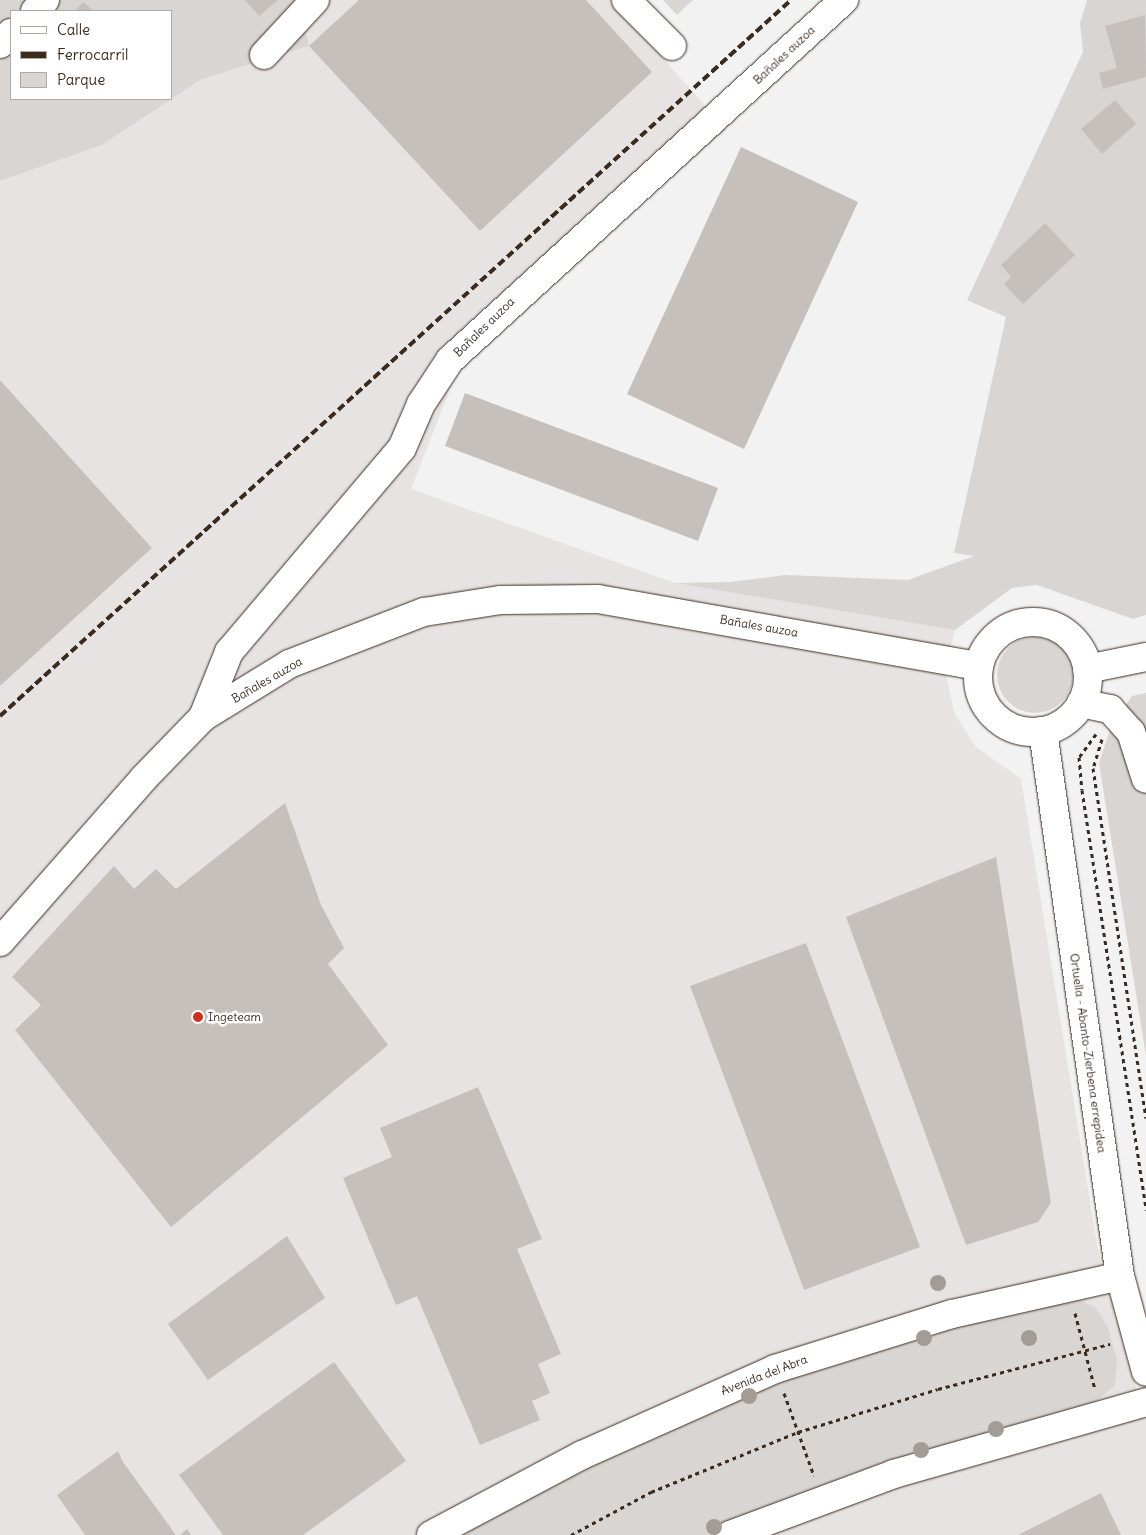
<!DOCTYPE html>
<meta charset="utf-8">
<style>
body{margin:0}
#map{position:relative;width:1146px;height:1535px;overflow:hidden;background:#f3f2f2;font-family:Delius,sans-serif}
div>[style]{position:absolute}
.built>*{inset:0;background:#e6e3e2}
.green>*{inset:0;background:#d8d5d2}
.round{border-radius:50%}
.building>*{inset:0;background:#c6c0bd}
.path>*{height:3px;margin-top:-1.5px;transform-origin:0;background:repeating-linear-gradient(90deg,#3b2a1e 0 4px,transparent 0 8px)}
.roads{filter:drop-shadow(0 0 1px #3b2a1e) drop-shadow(0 0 1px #3b2a1e)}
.minor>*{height:28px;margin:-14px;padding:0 14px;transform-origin:14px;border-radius:14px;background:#fff}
.minor>.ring{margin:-14px;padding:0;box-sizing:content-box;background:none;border:28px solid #fff;border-radius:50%}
.rail>*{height:4px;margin-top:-2px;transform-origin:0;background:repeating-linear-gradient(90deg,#3b2a1e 0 8px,transparent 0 12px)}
.trees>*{width:16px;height:16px;margin:-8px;border-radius:50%;background:#a39c96}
.dots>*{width:14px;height:14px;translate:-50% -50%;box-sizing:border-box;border:2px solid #fff;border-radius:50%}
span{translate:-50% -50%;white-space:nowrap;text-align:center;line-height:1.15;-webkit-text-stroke:5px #fff;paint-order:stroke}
.street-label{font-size:12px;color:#3b2a1e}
.poi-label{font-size:12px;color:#3b2a1e}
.left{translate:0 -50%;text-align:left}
.legend{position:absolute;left:10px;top:10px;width:162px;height:90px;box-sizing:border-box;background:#fff;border:1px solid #b1aaa5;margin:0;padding:6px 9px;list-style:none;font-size:15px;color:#3b2a1e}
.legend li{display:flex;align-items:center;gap:10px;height:25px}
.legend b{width:25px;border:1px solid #b1aaa5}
</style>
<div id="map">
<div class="built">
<div style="clip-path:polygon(299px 0,611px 0,726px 129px,463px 356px,411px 489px,675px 583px,955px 630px,945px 670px,954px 712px,975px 746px,1021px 779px,1098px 1250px,1146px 1423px,1146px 1535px,0 1535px,0 686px,152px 548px,0 380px,0 181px,102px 145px,202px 79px,309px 46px)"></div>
</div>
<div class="green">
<div style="clip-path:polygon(evenodd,0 0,299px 0,309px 46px,202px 79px,102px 145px,0 181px,0 0,11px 11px,171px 11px,171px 99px,11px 99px,11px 11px)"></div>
<div style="clip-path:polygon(663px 0,693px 0,677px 15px)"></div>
<div style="clip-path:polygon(1087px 0,1146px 0,1146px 615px,1133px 619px,1037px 585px,1012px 588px,955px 630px,675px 583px,730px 582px,785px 575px,908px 580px,974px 556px,954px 553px,1006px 317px,967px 300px,1083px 52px,1080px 23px)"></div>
<div class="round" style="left:997px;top:637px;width:76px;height:76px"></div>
<div style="clip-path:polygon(1146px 693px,1146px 1056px,1099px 763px,1111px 727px,1132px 696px)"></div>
<div style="clip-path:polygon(1052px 1299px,1082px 1301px,1096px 1308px,1108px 1328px,1117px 1360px,1115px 1385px,1088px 1409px,790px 1499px,711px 1535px,445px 1535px,485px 1510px,813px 1366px)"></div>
</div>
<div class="building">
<div style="clip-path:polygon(245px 0,278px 0,259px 16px)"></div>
<div style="clip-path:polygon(359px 0,586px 0,652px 72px,480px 231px,309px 46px)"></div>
<div style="clip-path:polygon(83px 2px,94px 11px,75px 11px)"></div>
<div style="clip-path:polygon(1145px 15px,1146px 77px,1103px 89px,1099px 73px,1117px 68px,1105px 26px)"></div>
<div style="clip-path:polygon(1115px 100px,1136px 124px,1102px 154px,1081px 129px)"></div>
<div style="clip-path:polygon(741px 147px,858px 202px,744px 449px,627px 394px)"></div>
<div style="clip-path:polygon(1045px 223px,1075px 255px,1023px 304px,1004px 284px,1011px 277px,1001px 265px)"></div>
<div style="clip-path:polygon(0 380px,152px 548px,0 686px)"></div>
<div style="clip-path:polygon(465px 393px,718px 488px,698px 541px,445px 446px)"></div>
<div style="clip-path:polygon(285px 803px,321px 905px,344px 948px,328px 964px,388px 1045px,171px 1227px,15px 1030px,41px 1005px,12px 977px,114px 866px,134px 889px,156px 869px,176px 889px)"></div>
<div style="clip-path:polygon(996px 857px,1051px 1203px,1038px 1222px,966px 1245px,846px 917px)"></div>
<div style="clip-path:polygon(806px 943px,920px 1247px,804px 1290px,690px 986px)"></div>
<div style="clip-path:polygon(478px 1087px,542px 1239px,517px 1249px,561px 1354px,538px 1364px,550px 1393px,532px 1401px,540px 1420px,480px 1445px,417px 1296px,396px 1305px,343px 1178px,392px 1157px,380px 1128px)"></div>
<div style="clip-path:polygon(287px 1236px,325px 1298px,208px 1380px,168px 1324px)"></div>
<div style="clip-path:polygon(334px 1362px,406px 1461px,303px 1535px,223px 1535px,179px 1475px)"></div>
<div style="clip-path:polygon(118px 1451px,123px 1462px,176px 1535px,85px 1535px,57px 1495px)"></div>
<div style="clip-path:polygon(1101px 1493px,1121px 1535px,1018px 1535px)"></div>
<div style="clip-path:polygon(187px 1529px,191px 1535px,180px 1535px)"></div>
</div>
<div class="path">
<div style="left:1096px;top:734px;width:29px;rotate:126deg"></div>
<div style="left:1079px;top:757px;width:33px;rotate:85deg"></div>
<div style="left:1082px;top:790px;width:425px;rotate:81.3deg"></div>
<div style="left:1102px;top:739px;width:30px;rotate:107deg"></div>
<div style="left:1093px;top:768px;width:354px;rotate:81.4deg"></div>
<div style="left:1075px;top:1313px;width:79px;rotate:75.3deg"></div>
<div style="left:784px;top:1393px;width:88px;rotate:70.1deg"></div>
<div style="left:571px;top:1535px;width:91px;rotate:-28.3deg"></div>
<div style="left:651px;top:1492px;width:159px;rotate:-22.2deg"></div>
<div style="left:798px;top:1432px;width:146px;rotate:-17.1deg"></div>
<div style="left:938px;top:1389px;width:178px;rotate:-14.7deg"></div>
</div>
<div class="roads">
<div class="minor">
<div style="left:626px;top:0;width:65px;rotate:45deg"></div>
<div style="left:35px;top:11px;width:15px;rotate:-48deg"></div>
<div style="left:0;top:44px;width:16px;rotate:-45deg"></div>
<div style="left:264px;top:55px;width:75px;rotate:-47.2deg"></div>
<div class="ring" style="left:978px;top:622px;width:82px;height:82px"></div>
<div style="left:1087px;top:669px;width:60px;rotate:-11.5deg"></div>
<div style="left:1081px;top:703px;width:30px;rotate:12deg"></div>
<div style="left:1110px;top:709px;width:31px;rotate:48deg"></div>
<div style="left:1131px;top:732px;width:49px;rotate:72.3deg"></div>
<div style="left:203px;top:717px;width:70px;rotate:-68.2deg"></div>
<div style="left:229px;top:652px;width:267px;rotate:-49.7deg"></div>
<div style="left:402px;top:448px;width:48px;rotate:-66.6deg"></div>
<div style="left:421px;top:404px;width:53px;rotate:-56.6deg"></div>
<div style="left:450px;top:360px;width:534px;rotate:-42.42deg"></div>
<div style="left:1043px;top:731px;width:550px;rotate:81.96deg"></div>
<div style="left:1120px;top:1276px;width:99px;rotate:74.8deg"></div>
<div style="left:0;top:942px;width:217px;rotate:-48.7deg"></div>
<div style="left:143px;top:779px;width:86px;rotate:-45.9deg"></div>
<div style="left:203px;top:717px;width:101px;rotate:-31.6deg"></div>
<div style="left:289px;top:664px;width:145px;rotate:-21.1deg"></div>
<div style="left:424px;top:612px;width:78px;rotate:-8.9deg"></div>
<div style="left:501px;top:600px;width:97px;rotate:-0.6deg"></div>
<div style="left:598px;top:599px;width:387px;rotate:10deg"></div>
<div style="left:431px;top:1535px;width:171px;rotate:-27.9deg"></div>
<div style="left:582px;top:1455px;width:211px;rotate:-24deg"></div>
<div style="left:775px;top:1369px;width:185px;rotate:-17.3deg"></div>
<div style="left:952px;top:1314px;width:172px;rotate:-12.7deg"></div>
<div style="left:730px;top:1535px;width:175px;rotate:-20.4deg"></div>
<div style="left:894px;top:1474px;width:262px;rotate:-15.9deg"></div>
</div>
</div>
<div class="rail">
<div style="left:0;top:716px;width:1067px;rotate:-42.15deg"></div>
</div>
<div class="trees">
<div style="left:938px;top:1283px"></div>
<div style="left:924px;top:1338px"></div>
<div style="left:1029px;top:1338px"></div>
<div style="left:749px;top:1396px"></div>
<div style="left:996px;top:1429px"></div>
<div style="left:921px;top:1450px"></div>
<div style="left:714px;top:1527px"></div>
</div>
<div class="dots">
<div style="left:198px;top:1017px;background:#c8321e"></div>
</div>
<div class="street-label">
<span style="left:784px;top:55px;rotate:-43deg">Bañales auzoa</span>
<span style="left:484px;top:327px;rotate:-44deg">Bañales auzoa</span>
<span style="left:759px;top:626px;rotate:10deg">Bañales auzoa</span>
<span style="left:267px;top:680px;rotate:-30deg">Bañales auzoa</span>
<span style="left:1088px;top:1053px;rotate:82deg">Ortuella - Abanto-Zierbena errepidea</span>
<span style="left:764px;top:1375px;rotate:-21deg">Avenida del Abra</span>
</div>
<div class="poi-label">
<span class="left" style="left:208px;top:1017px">Ingeteam</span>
</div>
<ul class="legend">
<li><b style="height:6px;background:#fff"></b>Calle</li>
<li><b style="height:6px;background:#3b2a1e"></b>Ferrocarril</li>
<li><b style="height:14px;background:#d8d5d2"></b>Parque</li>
</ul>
</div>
